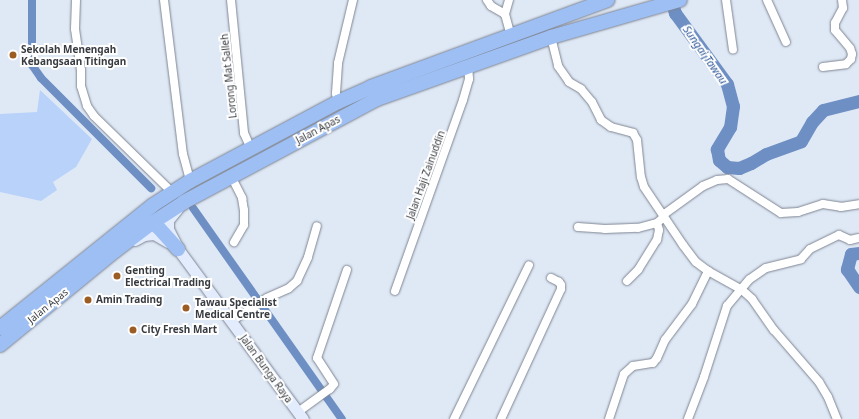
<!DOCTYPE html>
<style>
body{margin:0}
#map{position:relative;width:859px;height:419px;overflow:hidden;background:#dfe8f5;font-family:"Noto Sans",sans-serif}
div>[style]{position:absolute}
.green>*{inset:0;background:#b9d2fa}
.canal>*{height:8px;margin:-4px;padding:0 4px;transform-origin:4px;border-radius:4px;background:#6e8fc3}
.river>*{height:13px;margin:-6.5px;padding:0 6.5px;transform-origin:6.5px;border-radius:6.5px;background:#6e8fc3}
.roads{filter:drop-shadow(0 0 1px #7e8592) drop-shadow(0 0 1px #7e8592)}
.street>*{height:8px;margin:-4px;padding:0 4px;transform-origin:4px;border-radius:4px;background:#fff}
.secondary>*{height:11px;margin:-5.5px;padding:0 5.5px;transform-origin:5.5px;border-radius:5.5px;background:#e2ecfc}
.highway>*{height:14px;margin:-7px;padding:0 7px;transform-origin:7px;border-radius:7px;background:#9ebff4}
.dots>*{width:11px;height:11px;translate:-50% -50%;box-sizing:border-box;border:2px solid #fff;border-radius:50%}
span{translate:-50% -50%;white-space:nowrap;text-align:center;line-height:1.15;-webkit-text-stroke:4px #fff;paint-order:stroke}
.poi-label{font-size:10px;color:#383b40;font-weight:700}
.left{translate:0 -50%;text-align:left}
.street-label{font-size:10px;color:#383b40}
.water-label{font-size:11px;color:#2d5698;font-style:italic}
</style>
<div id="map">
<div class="green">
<div style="clip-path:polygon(40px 90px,92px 139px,76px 167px,53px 182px,57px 190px,41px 201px,0 192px,0 114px,37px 112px)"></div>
</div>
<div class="canal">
<div style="left:32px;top:0;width:65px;rotate:90deg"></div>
<div style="left:32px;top:65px;width:16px;rotate:55deg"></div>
<div style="left:41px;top:78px;width:156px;rotate:45deg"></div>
<div style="left:193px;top:208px;width:258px;rotate:54.8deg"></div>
</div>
<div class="river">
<div style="left:671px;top:0;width:14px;rotate:73deg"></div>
<div style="left:675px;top:13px;width:88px;rotate:53.8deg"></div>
<div style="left:727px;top:84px;width:23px;rotate:75deg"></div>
<div style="left:733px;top:106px;width:21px;rotate:98deg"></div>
<div style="left:730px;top:127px;width:26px;rotate:121deg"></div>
<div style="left:717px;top:149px;width:11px;rotate:80deg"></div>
<div style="left:719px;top:160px;width:11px;rotate:41deg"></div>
<div style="left:727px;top:167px;width:12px;rotate:5deg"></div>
<div style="left:739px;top:168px;width:13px;rotate:-23deg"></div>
<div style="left:751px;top:163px;width:17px;rotate:-31deg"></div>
<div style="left:766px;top:154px;width:37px;rotate:-20deg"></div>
<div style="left:801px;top:141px;width:22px;rotate:-60deg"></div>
<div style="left:812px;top:122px;width:16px;rotate:-47deg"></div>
<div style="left:823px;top:110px;width:37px;rotate:-14deg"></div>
<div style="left:859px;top:253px;width:8px;rotate:173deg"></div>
<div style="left:851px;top:254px;width:16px;rotate:105deg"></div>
<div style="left:847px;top:269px;width:22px;rotate:56deg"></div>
</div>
<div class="roads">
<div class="street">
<div style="left:76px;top:0;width:29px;rotate:92deg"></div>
<div style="left:75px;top:29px;width:41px;rotate:81.7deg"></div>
<div style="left:81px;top:70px;width:16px;rotate:90deg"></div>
<div style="left:81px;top:86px;width:21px;rotate:73deg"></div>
<div style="left:87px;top:106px;width:12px;rotate:55deg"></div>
<div style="left:94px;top:116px;width:109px;rotate:44.3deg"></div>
<div style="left:164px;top:0;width:155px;rotate:83deg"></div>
<div style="left:183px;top:154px;width:28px;rotate:75deg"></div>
<div style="left:231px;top:0;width:134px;rotate:84.4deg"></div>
<div style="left:244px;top:133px;width:17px;rotate:66deg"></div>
<div style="left:487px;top:0;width:7px;rotate:56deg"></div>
<div style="left:491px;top:6px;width:16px;rotate:30deg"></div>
<div style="left:509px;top:0;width:15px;rotate:106deg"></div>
<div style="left:505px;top:14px;width:23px;rotate:75deg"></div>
<div style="left:726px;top:0;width:50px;rotate:82deg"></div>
<div style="left:767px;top:0;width:46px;rotate:65.7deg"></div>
<div style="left:551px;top:37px;width:30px;rotate:76deg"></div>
<div style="left:558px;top:66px;width:19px;rotate:55deg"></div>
<div style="left:569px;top:82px;width:14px;rotate:30deg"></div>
<div style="left:581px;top:89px;width:17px;rotate:50deg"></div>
<div style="left:592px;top:102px;width:20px;rotate:63deg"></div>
<div style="left:601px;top:120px;width:12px;rotate:35deg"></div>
<div style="left:611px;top:127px;width:23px;rotate:15deg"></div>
<div style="left:633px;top:133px;width:8px;rotate:60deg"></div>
<div style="left:637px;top:140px;width:37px;rotate:84deg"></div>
<div style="left:641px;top:177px;width:10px;rotate:73deg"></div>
<div style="left:644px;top:187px;width:70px;rotate:56.1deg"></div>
<div style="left:683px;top:245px;width:21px;rotate:53deg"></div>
<div style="left:696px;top:262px;width:15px;rotate:37deg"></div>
<div style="left:708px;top:271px;width:38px;rotate:29deg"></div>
<div style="left:741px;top:289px;width:15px;rotate:42deg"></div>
<div style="left:752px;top:299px;width:38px;rotate:55deg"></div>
<div style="left:774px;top:330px;width:69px;rotate:49.1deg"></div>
<div style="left:819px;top:382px;width:17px;rotate:59deg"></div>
<div style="left:828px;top:397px;width:24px;rotate:68deg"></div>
<div style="left:823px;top:67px;width:23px;rotate:-7deg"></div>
<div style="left:846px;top:64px;width:7px;rotate:-45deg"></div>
<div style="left:851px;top:59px;width:5px;rotate:-79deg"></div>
<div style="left:852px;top:54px;width:6px;rotate:-108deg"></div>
<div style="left:850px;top:48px;width:23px;rotate:-130deg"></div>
<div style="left:835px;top:30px;width:7px;rotate:-90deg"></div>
<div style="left:835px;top:23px;width:17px;rotate:-62deg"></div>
<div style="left:843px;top:8px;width:8px;rotate:-97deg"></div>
<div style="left:338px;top:102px;width:9px;rotate:-103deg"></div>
<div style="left:336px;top:93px;width:30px;rotate:-86deg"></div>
<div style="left:338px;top:63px;width:65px;rotate:-76.6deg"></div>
<div style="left:231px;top:176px;width:25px;rotate:63deg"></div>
<div style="left:242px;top:198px;width:12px;rotate:81deg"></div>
<div style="left:244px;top:210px;width:15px;rotate:90deg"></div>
<div style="left:244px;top:225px;width:20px;rotate:120deg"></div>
<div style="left:663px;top:215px;width:49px;rotate:-35.9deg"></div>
<div style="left:703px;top:186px;width:15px;rotate:-23deg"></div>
<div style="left:717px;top:180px;width:11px;rotate:-5deg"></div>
<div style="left:728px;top:179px;width:63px;rotate:32.7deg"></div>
<div style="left:781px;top:213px;width:17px;rotate:-3deg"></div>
<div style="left:798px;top:212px;width:26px;rotate:-18deg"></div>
<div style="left:823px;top:204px;width:18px;rotate:9deg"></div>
<div style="left:841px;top:207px;width:18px;rotate:-9deg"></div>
<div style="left:578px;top:227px;width:27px;rotate:4deg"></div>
<div style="left:605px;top:229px;width:33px;rotate:-2deg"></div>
<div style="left:638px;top:228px;width:20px;rotate:-15deg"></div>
<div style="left:657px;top:223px;width:9px;rotate:-41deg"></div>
<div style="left:627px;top:281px;width:16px;rotate:-45deg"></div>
<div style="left:638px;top:270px;width:36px;rotate:-58deg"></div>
<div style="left:657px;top:240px;width:10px;rotate:-79deg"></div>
<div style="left:659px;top:230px;width:7px;rotate:-106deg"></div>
<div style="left:395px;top:291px;width:203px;rotate:-70.4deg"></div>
<div style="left:463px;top:100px;width:22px;rotate:-74deg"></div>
<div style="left:469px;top:79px;width:14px;rotate:-94deg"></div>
<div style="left:232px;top:321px;width:42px;rotate:-33.3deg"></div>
<div style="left:267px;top:298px;width:24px;rotate:-24deg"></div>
<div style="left:289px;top:288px;width:11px;rotate:-41deg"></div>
<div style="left:297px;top:281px;width:26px;rotate:-65deg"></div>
<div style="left:308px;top:257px;width:32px;rotate:-74deg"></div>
<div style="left:298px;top:412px;width:39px;rotate:-36deg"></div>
<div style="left:330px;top:389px;width:6px;rotate:-51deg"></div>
<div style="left:334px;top:384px;width:31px;rotate:-123deg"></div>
<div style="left:317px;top:358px;width:93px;rotate:-71.2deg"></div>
<div style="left:454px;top:419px;width:171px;rotate:-64deg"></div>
<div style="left:501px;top:419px;width:143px;rotate:-65.2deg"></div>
<div style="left:561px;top:289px;width:4px;rotate:-90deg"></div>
<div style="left:561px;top:285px;width:4px;rotate:-124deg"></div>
<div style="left:559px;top:282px;width:9px;rotate:-153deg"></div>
<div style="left:609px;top:419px;width:47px;rotate:-71.6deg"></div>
<div style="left:624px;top:374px;width:12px;rotate:-42deg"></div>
<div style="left:633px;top:366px;width:20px;rotate:-9deg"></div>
<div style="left:653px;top:363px;width:6px;rotate:-51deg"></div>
<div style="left:657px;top:358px;width:20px;rotate:-66deg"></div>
<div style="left:665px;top:340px;width:45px;rotate:-53.1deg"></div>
<div style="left:692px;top:304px;width:37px;rotate:-64deg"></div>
<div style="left:688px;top:419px;width:45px;rotate:-69.1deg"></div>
<div style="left:704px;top:377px;width:75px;rotate:-72.1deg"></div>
<div style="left:727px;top:306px;width:35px;rotate:-50deg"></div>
<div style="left:750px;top:279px;width:19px;rotate:-35deg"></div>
<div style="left:766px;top:268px;width:36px;rotate:-14deg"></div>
<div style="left:801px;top:259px;width:13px;rotate:-48deg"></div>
<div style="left:810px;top:249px;width:32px;rotate:-26deg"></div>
<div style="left:839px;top:235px;width:12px;rotate:24deg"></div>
<div style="left:850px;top:240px;width:8px;rotate:-14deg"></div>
</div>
<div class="secondary">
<div style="left:177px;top:209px;width:14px;rotate:129deg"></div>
<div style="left:168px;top:220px;width:9px;rotate:90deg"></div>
<div style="left:168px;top:229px;width:22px;rotate:63deg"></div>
<div style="left:178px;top:249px;width:211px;rotate:53.7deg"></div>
<div style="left:135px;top:240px;width:10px;rotate:-29deg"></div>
<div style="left:144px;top:235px;width:10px;rotate:-6deg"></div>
<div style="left:154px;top:234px;width:16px;rotate:30deg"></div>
</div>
<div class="highway">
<div style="left:144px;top:221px;width:8px;rotate:14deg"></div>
<div style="left:152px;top:223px;width:7px;rotate:34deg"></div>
<div style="left:158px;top:227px;width:30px;rotate:48deg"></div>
<div style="left:0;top:328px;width:196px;rotate:-38.8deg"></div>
<div style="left:153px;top:205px;width:44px;rotate:-33deg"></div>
<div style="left:190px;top:181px;width:168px;rotate:-28.1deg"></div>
<div style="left:338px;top:102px;width:36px;rotate:-24deg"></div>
<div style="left:371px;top:87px;width:252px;rotate:-20.2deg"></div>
<div style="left:0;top:345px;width:149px;rotate:-39.3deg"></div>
<div style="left:115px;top:251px;width:46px;rotate:-37.1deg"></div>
<div style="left:152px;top:223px;width:38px;rotate:-33deg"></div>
<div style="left:184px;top:202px;width:219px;rotate:-28.1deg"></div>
<div style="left:377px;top:99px;width:185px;rotate:-19.6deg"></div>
<div style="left:551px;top:37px;width:134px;rotate:-16deg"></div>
</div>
</div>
<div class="dots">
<div style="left:13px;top:55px;background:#9c5d24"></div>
<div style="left:117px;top:276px;background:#9c5d24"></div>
<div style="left:88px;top:300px;background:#9c5d24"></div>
<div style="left:186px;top:308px;background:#9c5d24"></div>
<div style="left:133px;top:330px;background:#9c5d24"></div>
</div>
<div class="poi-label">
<span class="left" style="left:21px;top:55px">Sekolah Menengah<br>Kebangsaan Titingan</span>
<span class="left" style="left:125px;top:276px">Genting<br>Electrical Trading</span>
<span class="left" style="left:96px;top:300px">Amin Trading</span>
<span class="left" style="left:195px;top:308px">Tawau Specialist<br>Medical Centre</span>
<span class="left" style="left:141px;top:330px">City Fresh Mart</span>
</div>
<div class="street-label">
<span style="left:229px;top:76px;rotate:-96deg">Lorong Mat Salleh</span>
<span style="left:318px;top:130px;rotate:-28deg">Jalan Apas</span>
<span style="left:426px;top:175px;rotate:-70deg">Jalan Haji Zainuddin</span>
<span style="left:48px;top:306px;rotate:-39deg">Jalan Apas</span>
<span style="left:266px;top:369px;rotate:54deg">Jalan Bunga Raya</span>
</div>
<div class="water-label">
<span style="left:705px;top:55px;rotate:55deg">Sungai Tawau</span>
</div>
</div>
